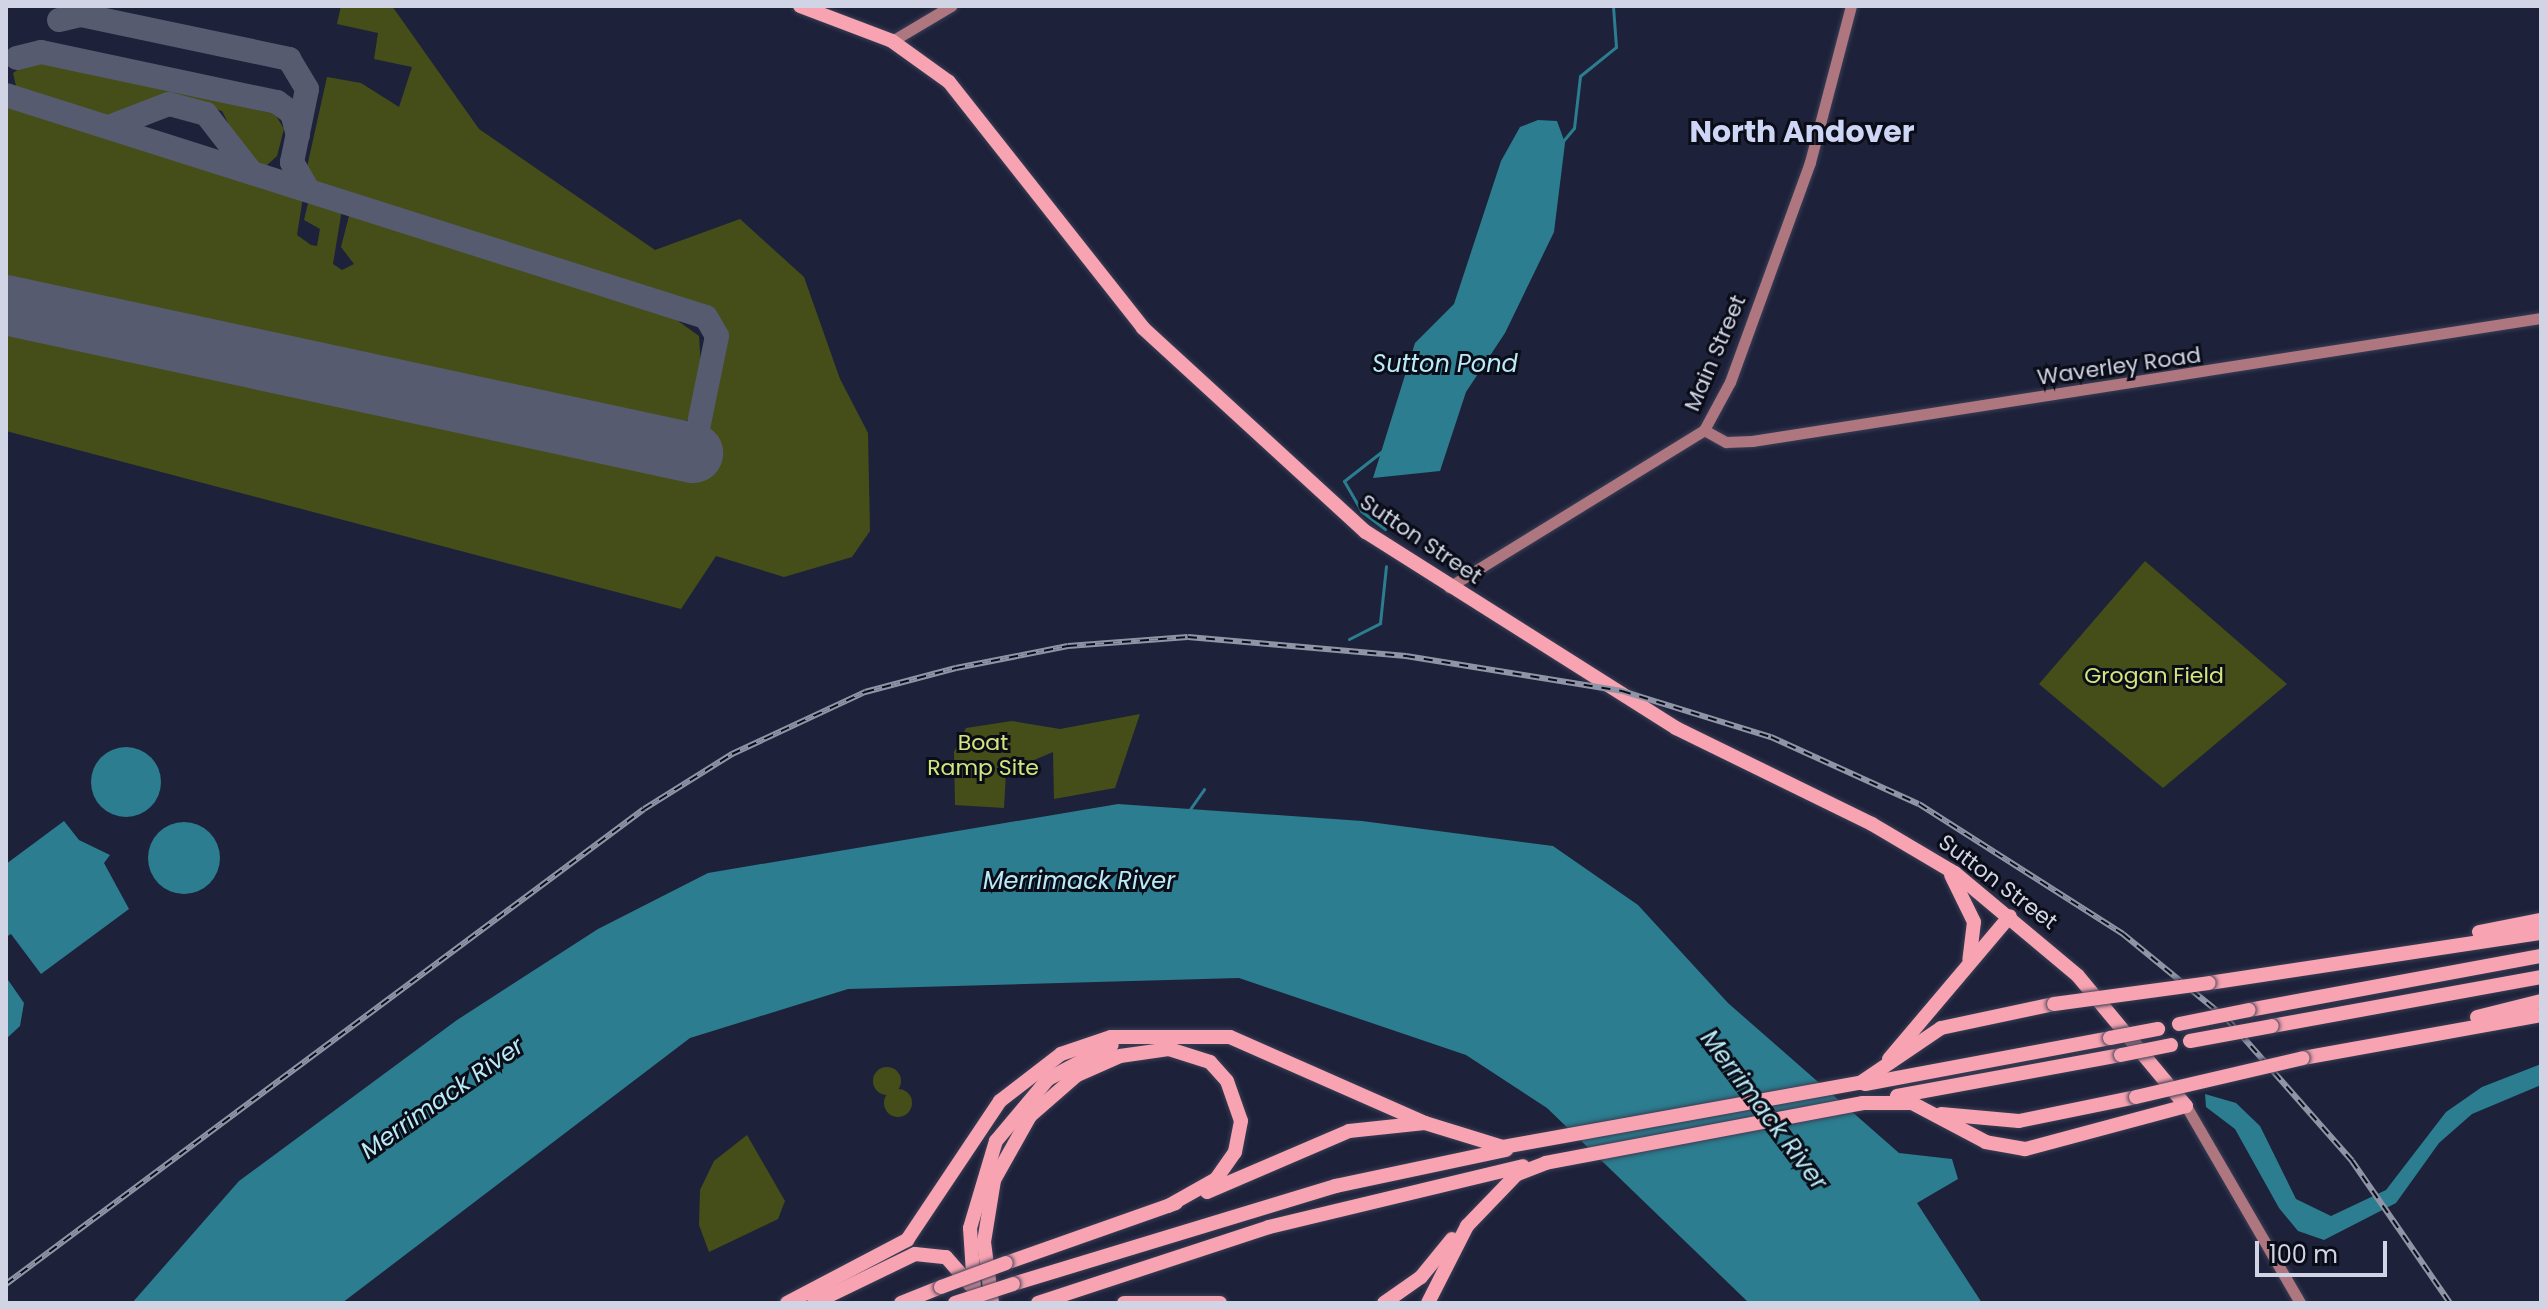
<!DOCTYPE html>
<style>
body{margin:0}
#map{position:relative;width:2547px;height:1309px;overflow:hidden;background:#1d223a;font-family:Poppins,sans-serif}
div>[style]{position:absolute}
.green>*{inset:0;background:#454e18}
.round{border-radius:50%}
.water>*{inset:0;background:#2b7d8f}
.stream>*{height:3px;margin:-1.5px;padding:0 1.5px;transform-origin:1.5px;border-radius:1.5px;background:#2b7d8f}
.taxiway>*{height:24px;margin:-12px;padding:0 12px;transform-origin:12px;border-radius:12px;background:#565b70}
.runway>*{height:60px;margin:-30px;padding:0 30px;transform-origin:30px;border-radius:30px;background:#565b70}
.roads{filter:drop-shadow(0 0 2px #3a3e55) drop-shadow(0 0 2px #3a3e55)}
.secondary>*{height:11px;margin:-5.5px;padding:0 5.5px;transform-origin:5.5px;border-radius:5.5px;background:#ae7780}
.highway>*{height:14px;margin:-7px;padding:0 7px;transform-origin:7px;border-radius:7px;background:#f8a3b1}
.rail>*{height:6px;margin-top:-3px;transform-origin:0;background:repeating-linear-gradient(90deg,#0a0d17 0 9px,#9094a7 0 18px);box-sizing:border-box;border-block:2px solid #9094a7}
.bridges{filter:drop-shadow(0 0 2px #3a3e55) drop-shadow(0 0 2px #3a3e55)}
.highway-bridge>*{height:14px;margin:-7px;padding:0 7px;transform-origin:7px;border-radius:7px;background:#f8a3b1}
span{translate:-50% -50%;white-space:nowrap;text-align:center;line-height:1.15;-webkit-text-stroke:6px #0a0d17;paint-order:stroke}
.street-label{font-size:22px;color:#d0d4e4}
.park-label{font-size:22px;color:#d2e67d}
.water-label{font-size:24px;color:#b9eaf6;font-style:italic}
.district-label{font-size:30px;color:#cdd6f5;font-weight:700}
.frame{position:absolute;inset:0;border:8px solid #d0d4e4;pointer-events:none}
.scale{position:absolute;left:2255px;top:1241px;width:132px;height:36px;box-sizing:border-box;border:4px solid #d0d4e4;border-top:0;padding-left:10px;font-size:24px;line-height:28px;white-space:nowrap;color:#d0d4e4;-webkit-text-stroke:6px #0a0d17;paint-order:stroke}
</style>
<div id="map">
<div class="green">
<div style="clip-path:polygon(341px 6px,392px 6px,479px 129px,655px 250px,740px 219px,804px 277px,840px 379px,868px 433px,870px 531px,852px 557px,784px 577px,716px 556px,681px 609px,6px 431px,6px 327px,695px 476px,724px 340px,714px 315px,311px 181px,307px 167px,327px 77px,361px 83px,399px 107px,412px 67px,374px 59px,378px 33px,337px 24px)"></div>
<div style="clip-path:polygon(32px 60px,275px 114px,284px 129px,277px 156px,266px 166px,250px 165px,222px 111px,170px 95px,114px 122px,17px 90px,13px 73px)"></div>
<div style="clip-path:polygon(6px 104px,303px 197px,297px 235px,311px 245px,317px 246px,320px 229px,304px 220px,309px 199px,342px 209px,333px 264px,342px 270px,354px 264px,341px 247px,350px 212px,674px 318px,699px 336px,701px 367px,688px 419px,677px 430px,6px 285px)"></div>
<div style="clip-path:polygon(2145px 561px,2287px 684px,2163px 788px,2039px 684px)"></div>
<div style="clip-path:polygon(1140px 714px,1115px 788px,1054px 799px,1053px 752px,1006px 772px,1004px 808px,955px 805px,954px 752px,966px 728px,1012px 721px,1060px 729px)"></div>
<div class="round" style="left:873px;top:1067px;width:28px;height:28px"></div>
<div class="round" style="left:884px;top:1089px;width:28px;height:28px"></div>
<div style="clip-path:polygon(747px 1135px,785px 1201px,778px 1219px,709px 1252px,699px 1225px,700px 1190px,714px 1161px)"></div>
</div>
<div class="water">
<div style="clip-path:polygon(1538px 120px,1557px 121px,1565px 143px,1554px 232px,1505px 333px,1466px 392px,1440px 471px,1373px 478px,1415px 343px,1454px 304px,1501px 161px,1520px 127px)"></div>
<div class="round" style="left:91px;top:747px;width:70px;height:70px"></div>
<div style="clip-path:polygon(1118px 804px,1362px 821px,1553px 846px,1638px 905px,1728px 1003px,1899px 1153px,1952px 1159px,1958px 1179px,1917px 1203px,1982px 1303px,1749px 1303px,1547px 1108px,1466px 1055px,1239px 978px,848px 989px,690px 1038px,342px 1303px,132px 1303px,239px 1181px,457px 1020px,598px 929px,708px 873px)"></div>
<div style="clip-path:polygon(64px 821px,79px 840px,110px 855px,104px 863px,129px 909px,41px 974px,11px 934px,6px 937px,6px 864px)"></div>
<div class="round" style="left:148px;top:822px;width:72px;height:72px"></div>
<div style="clip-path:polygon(6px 977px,24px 1003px,20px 1026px,6px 1039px)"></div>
<div style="clip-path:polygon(2541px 1064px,2541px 1085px,2472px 1114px,2439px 1143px,2396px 1203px,2324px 1240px,2298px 1231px,2279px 1208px,2235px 1129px,2206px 1107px,2205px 1094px,2236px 1103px,2260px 1126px,2296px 1199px,2331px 1216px,2386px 1190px,2446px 1112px,2482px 1087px)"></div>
</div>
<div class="stream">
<div style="left:1563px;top:141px;width:17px;rotate:-50deg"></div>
<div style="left:1574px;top:128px;width:52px;rotate:-83.4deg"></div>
<div style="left:1580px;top:76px;width:46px;rotate:-38.9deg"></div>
<div style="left:1616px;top:47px;width:41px;rotate:-94.2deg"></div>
<div style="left:1385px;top:449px;width:52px;rotate:142deg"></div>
<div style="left:1344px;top:481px;width:34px;rotate:60deg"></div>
<div style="left:1361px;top:511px;width:30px;rotate:37deg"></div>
<div style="left:1349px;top:639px;width:35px;rotate:-27deg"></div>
<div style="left:1380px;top:623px;width:57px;rotate:-84deg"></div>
<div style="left:1188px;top:812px;width:28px;rotate:-55deg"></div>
</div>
<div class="taxiway">
<div style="left:59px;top:20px;width:23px;rotate:-13deg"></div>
<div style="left:81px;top:15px;width:213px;rotate:11.9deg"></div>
<div style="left:289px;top:59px;width:35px;rotate:59deg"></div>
<div style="left:307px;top:89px;width:75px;rotate:101.6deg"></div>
<div style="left:292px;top:162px;width:32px;rotate:60deg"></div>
<div style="left:17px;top:58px;width:25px;rotate:-14deg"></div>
<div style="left:41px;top:52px;width:241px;rotate:12deg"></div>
<div style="left:277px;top:102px;width:19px;rotate:36deg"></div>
<div style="left:292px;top:113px;width:23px;rotate:75deg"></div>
<div style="left:6px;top:95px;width:734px;rotate:17.6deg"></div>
<div style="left:706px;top:317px;width:22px;rotate:60deg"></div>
<div style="left:717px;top:336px;width:119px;rotate:101.6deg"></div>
<div style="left:109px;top:127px;width:64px;rotate:-21deg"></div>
<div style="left:169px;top:104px;width:38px;rotate:15deg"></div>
<div style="left:206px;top:114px;width:73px;rotate:52.2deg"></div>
</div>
<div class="runway">
<div style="left:6px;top:305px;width:703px;rotate:12.16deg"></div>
</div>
<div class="roads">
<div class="secondary">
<div style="left:892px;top:41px;width:69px;rotate:-30.7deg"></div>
<div style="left:1704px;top:430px;width:25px;rotate:29deg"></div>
<div style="left:1726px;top:442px;width:26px;rotate:-2deg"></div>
<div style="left:1752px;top:441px;width:799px;rotate:-8.86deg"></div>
<div style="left:1449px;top:587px;width:299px;rotate:-31.6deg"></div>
<div style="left:1704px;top:430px;width:55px;rotate:-61.6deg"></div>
<div style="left:1730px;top:382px;width:234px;rotate:-70deg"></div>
<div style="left:1810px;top:162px;width:161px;rotate:-75.3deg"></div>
<div style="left:2186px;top:1106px;width:228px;rotate:59.9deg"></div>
</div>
<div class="highway">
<div style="left:800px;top:6px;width:98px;rotate:20.8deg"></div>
<div style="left:892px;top:41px;width:70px;rotate:35.7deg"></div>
<div style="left:949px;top:82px;width:313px;rotate:51.7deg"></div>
<div style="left:1143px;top:328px;width:302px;rotate:42.5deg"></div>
<div style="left:1366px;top:532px;width:367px;rotate:32.3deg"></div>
<div style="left:1676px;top:728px;width:218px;rotate:26.1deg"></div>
<div style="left:1872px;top:824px;width:96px;rotate:30.6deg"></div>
<div style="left:1955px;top:873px;width:160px;rotate:39.9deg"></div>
<div style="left:2078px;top:976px;width:169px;rotate:50.3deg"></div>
<div style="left:2186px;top:1106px;width:167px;rotate:165deg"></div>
<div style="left:2025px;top:1149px;width:40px;rotate:-170deg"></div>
<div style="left:1986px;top:1142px;width:84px;rotate:-152.2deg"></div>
<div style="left:1912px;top:1103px;width:49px;rotate:180deg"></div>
<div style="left:1863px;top:1103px;width:323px;rotate:169.3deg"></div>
<div style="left:1546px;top:1163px;width:31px;rotate:159deg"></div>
<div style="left:1517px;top:1174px;width:72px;rotate:133.9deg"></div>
<div style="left:1467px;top:1226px;width:86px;rotate:116.9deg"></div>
<div style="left:1951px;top:875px;width:52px;rotate:63.9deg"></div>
<div style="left:1974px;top:922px;width:38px;rotate:97deg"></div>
<div style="left:2479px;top:932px;width:63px;rotate:-11deg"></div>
<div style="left:2209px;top:983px;width:336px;rotate:-8.6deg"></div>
<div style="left:2249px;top:1010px;width:297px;rotate:-10.5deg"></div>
<div style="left:2477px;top:1017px;width:66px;rotate:-14deg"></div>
<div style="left:2272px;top:1026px;width:273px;rotate:-10.3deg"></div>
<div style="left:2303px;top:1058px;width:242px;rotate:-10.2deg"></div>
<div style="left:1889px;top:1059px;width:187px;rotate:-49.8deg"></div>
<div style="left:1865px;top:1084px;width:249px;rotate:-10.6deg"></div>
<div style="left:1897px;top:1096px;width:228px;rotate:-10.4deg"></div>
<div style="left:1941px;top:1114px;width:78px;rotate:5.1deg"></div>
<div style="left:2019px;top:1121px;width:119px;rotate:-11.6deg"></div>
<div style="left:1207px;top:1192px;width:155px;rotate:-23.2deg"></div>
<div style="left:1349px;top:1131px;width:76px;rotate:-6deg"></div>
<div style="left:1006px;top:1263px;width:180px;rotate:-19.4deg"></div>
<div style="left:1013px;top:1284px;width:338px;rotate:-16.9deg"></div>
<div style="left:1336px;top:1186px;width:174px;rotate:-12deg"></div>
<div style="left:787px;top:1303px;width:136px;rotate:-27.7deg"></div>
<div style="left:907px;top:1240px;width:167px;rotate:-56.2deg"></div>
<div style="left:1000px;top:1101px;width:77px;rotate:-37.6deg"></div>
<div style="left:1061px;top:1054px;width:53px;rotate:-18.8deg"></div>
<div style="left:1111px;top:1037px;width:119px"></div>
<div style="left:1230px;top:1037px;width:213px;rotate:23.8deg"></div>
<div style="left:1425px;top:1123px;width:82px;rotate:17.1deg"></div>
<div style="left:1503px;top:1147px;width:363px;rotate:-10.2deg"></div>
<div style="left:1860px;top:1083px;width:98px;rotate:-34.2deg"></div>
<div style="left:1941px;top:1028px;width:116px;rotate:-12deg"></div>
<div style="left:814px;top:1303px;width:112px;rotate:-25.9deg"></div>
<div style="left:915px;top:1254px;width:31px;rotate:6deg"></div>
<div style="left:946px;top:1257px;width:37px;rotate:49deg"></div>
<div style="left:901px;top:1303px;width:43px;rotate:-21.8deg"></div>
<div style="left:975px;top:1303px;width:75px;rotate:-93.8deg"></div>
<div style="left:970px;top:1228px;width:91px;rotate:-73.4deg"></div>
<div style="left:996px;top:1141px;width:81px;rotate:-50deg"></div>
<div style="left:1048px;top:1079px;width:72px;rotate:-28deg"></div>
<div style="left:992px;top:1303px;width:62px;rotate:-97.5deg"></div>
<div style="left:984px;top:1242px;width:63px;rotate:-80.8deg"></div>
<div style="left:994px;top:1180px;width:73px;rotate:-60.6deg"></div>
<div style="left:1030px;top:1116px;width:62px;rotate:-41.1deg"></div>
<div style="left:1077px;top:1075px;width:47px;rotate:-23.8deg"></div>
<div style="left:1120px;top:1056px;width:49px;rotate:-8.1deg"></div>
<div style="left:1169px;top:1049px;width:43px;rotate:17.6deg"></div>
<div style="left:1210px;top:1062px;width:25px;rotate:48deg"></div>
<div style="left:1227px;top:1081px;width:42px;rotate:70.7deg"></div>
<div style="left:1241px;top:1121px;width:32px;rotate:101deg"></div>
<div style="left:1235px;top:1152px;width:33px;rotate:125deg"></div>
<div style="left:1216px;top:1179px;width:55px;rotate:150.6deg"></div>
<div style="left:1038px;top:1303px;width:243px;rotate:-18.2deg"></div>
<div style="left:1269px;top:1227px;width:261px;rotate:-13.5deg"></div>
<div style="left:1124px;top:1303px;width:96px"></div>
<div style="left:1384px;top:1303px;width:45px;rotate:-35.1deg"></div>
<div style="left:1421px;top:1277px;width:49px;rotate:-50.8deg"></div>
</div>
</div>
<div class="rail">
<div style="left:6px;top:1284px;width:795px;rotate:-36.67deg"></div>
<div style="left:644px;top:809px;width:104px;rotate:-32deg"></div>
<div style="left:732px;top:754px;width:147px;rotate:-25deg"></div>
<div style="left:865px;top:692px;width:94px;rotate:-14.8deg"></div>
<div style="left:956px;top:668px;width:114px;rotate:-11.1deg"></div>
<div style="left:1068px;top:646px;width:120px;rotate:-4.3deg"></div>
<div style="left:1188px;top:637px;width:219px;rotate:5deg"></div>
<div style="left:1406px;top:656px;width:219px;rotate:9.2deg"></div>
<div style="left:1622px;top:691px;width:156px;rotate:17.2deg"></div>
<div style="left:1771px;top:737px;width:162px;rotate:24.4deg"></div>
<div style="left:1919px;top:804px;width:242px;rotate:32.5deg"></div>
<div style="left:2123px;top:934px;width:134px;rotate:39.3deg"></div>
<div style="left:2227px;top:1019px;width:189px;rotate:48.6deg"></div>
<div style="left:2352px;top:1161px;width:173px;rotate:55.4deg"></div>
</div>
<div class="bridges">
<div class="highway-bridge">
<div style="left:2054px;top:1004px;width:156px;rotate:-7.7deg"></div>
<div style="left:2179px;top:1024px;width:71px;rotate:-11.3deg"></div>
<div style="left:2110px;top:1038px;width:49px;rotate:-10.6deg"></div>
<div style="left:2190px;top:1041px;width:83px;rotate:-10.4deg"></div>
<div style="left:2121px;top:1055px;width:51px;rotate:-11.3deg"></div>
<div style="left:2136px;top:1097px;width:171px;rotate:-13.1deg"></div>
<div style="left:941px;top:1287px;width:69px;rotate:-20.3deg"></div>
<div style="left:955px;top:1303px;width:61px;rotate:-18.1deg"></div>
</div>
</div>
<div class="street-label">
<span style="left:1715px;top:353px;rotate:-67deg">Main Street</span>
<span style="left:2119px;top:366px;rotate:-8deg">Waverley Road</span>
<span style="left:1421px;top:539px;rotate:34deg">Sutton Street</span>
<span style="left:1998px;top:882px;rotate:37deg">Sutton Street</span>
</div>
<div class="park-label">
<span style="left:2154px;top:676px">Grogan Field</span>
<span style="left:983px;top:755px">Boat<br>Ramp Site</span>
</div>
<div class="water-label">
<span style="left:1445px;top:364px">Sutton Pond</span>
<span style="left:1079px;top:881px">Merrimack River</span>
<span style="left:442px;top:1098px;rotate:-35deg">Merrimack River</span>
<span style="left:1764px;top:1110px;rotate:53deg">Merrimack River</span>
</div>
<div class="district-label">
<span style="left:1802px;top:132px">North Andover</span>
</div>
<div class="frame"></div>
<div class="scale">100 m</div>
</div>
